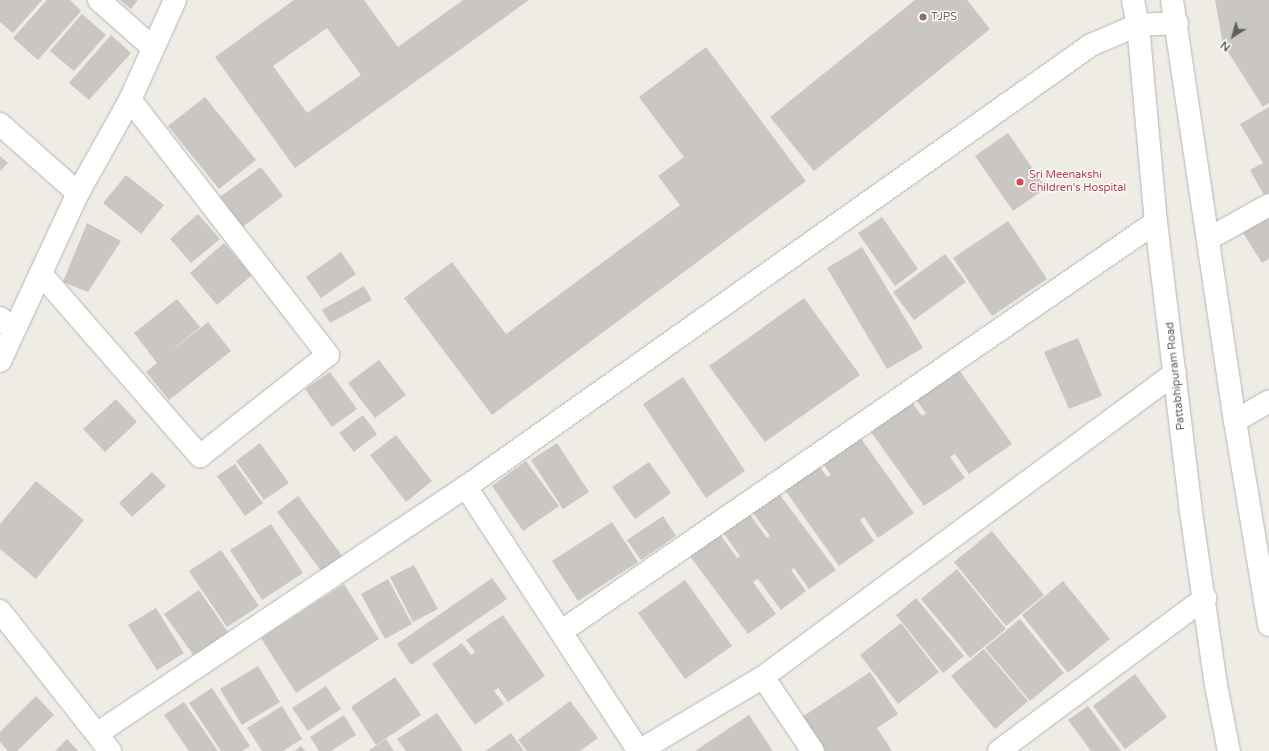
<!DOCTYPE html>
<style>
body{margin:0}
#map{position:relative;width:1269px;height:751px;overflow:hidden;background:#eeece5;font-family:"Varela Round",sans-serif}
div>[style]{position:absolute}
.building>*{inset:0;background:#cac7c2}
.roads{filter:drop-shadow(0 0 1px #b2b5b9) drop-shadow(0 0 1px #b2b5b9)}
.minor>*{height:22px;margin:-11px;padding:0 11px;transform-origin:11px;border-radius:11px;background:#fff}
.tertiary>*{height:22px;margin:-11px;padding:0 11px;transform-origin:11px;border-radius:11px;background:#fff}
.dots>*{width:11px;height:11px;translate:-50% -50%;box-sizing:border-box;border:2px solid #fff;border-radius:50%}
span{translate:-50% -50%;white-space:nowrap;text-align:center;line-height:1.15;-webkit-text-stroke:3px #fff;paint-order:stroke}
.education-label{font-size:11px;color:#785e54}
.left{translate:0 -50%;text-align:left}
.health-label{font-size:11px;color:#be3a42}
.street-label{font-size:11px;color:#5c6064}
.north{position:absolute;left:1213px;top:16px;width:40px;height:40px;-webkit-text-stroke:3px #fff;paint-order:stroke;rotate:217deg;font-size:11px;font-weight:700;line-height:16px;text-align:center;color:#5c6064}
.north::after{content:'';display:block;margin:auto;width:14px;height:18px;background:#5c6064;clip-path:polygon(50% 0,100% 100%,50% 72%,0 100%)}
</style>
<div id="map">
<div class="building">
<div style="clip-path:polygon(0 0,42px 0,13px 33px,0 22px)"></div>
<div style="clip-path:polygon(47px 0,70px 0,81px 11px,38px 60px,13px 38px)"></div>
<div style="clip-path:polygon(120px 0,138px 0,131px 9px)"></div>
<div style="clip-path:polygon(evenodd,294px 0,364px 0,398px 47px,463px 0,529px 0,295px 168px,215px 57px,294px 0,327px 28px,361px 75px,307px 113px,273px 66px,327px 28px)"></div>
<div style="clip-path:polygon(915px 0,967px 0,990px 29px,814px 171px,770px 117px)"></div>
<div style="clip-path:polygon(1215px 0,1269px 0,1269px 103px,1263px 107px,1223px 44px)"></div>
<div style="clip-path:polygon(82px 14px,106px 35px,74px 71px,50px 51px)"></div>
<div style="clip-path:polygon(111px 35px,131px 53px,89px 100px,69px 83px)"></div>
<div style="clip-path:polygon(706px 47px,806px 181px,492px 415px,404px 298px,452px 262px,506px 334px,680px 205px,658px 176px,684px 157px,639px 97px)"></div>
<div style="clip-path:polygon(205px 97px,256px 160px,219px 189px,168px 126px)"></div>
<div style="clip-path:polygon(1269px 107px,1269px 197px,1266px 199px,1250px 170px,1263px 163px,1240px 124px)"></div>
<div style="clip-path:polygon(1008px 133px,1046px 188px,1013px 211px,975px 156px)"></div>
<div style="clip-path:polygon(0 156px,8px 163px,0 171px)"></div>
<div style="clip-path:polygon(261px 167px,283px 196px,240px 229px,217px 199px)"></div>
<div style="clip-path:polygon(126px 175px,164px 205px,141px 234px,103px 203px)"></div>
<div style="clip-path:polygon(1269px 210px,1269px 259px,1262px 263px,1240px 228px)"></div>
<div style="clip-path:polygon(198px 214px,220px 239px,191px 263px,170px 239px)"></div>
<div style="clip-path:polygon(882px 217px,918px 269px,895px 286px,858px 233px)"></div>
<div style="clip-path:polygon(1008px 221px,1047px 279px,992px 316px,953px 258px)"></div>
<div style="clip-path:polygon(87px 223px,121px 241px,88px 292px,63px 282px)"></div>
<div style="clip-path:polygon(224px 243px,252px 275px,217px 305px,190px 273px)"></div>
<div style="clip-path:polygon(862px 247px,923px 348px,887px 369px,827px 268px)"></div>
<div style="clip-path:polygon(341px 252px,356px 274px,321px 298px,306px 277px)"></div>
<div style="clip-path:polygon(945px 254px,966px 282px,914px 320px,893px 292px)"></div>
<div style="clip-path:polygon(364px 286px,372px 300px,330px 323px,322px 310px)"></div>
<div style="clip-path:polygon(804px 298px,860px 375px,765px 442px,709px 366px)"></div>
<div style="clip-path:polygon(177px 299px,200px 327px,166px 355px,208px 322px,231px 351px,169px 400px,146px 372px,157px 363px,134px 333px)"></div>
<div style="clip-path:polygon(1078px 338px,1102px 396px,1069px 409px,1044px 352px)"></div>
<div style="clip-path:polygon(379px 360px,406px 395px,375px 418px,348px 383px)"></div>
<div style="clip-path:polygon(954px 363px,1012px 444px,969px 474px,955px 454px,950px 457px,965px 478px,924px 506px,866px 425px,907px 396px,922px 416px,926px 413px,911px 393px)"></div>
<div style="clip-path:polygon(330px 372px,357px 409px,332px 427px,305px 389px)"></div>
<div style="clip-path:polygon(683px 377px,745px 471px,706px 498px,643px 404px)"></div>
<div style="clip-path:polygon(116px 399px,137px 422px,105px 452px,83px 429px)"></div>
<div style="clip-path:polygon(363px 415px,377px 434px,354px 452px,339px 433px)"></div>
<div style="clip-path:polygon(857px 433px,914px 513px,878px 538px,864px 517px,860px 520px,874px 541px,839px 566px,782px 486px,816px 461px,827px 477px,831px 475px,820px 459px)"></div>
<div style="clip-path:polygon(396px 435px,432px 481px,406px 502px,370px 455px)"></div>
<div style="clip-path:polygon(260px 443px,289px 483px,264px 500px,236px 461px)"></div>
<div style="clip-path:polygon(557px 443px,589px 492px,563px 509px,531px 460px)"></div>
<div style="clip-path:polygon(526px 461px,559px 506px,523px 531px,492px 486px)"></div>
<div style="clip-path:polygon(649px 462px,671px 493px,635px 519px,612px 487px)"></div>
<div style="clip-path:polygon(235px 464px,263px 503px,245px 516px,217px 476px)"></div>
<div style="clip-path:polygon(152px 472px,166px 486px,132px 517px,119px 503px)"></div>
<div style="clip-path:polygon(36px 481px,84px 520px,36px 579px,0 549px,0 524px)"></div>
<div style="clip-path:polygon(777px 491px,836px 570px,809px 589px,794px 568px,791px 570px,806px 591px,781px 610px,758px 579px,753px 582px,776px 614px,748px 634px,689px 555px,719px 533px,737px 558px,740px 556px,722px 531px,748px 512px,767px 538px,770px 536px,751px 510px)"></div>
<div style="clip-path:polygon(298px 496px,346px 561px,325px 576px,277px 512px)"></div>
<div style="clip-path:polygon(663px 516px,676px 536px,641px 560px,627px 540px)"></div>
<div style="clip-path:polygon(612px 522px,638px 562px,578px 601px,552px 561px)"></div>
<div style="clip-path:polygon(271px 524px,303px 573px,262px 600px,230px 550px)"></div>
<div style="clip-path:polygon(992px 531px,1044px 595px,1006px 626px,954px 562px)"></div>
<div style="clip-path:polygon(221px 550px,259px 606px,227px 627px,189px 571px)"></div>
<div style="clip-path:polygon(414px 565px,438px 609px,413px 622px,390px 577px)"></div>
<div style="clip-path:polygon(957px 569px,1006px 629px,970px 658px,921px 599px)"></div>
<div style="clip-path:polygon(492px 578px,507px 599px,411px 665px,397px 644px)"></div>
<div style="clip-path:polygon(388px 579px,412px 624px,385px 639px,361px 594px)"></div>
<div style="clip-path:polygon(685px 580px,732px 646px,685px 679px,638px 613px)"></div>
<div style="clip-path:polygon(1063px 581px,1110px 639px,1068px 673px,1022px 615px)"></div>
<div style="clip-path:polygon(344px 584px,379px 639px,296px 693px,261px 638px)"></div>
<div style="clip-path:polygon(199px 590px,228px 632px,194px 656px,164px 614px)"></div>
<div style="clip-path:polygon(916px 598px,964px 656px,943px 673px,896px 615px)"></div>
<div style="clip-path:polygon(156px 608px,184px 653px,157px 670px,128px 625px)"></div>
<div style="clip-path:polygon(503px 615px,545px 676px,508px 702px,498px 688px,494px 691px,504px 704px,475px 725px,432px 664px,462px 643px,471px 655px,475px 652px,466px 640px)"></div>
<div style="clip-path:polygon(1020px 619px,1064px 673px,1030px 701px,985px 648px)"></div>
<div style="clip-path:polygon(901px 623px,939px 672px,898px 704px,860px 655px)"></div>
<div style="clip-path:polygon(984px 649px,1028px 701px,995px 729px,951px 676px)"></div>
<div style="clip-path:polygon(258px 666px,280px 702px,242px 725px,220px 689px)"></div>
<div style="clip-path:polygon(870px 672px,898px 714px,877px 728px,892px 751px,825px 751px,802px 717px)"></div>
<div style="clip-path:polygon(1135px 674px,1167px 717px,1125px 749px,1093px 706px)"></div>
<div style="clip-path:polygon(395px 677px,421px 715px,376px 745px,351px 707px)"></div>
<div style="clip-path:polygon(326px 686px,341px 709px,308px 731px,292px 708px)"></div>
<div style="clip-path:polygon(212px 688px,250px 746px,242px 751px,221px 751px,189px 703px)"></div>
<div style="clip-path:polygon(36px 696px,54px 715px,17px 751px,8px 751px,0 742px,0 732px)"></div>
<div style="clip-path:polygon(570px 701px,598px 738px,580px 751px,527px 751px,518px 740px)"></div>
<div style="clip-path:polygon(184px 702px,218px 751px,189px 751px,164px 715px)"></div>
<div style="clip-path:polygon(282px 706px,302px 739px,283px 751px,262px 751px,247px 728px)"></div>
<div style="clip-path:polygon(1088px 706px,1121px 751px,1091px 751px,1068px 720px)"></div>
<div style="clip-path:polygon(437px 713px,463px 751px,406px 751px,397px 739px)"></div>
<div style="clip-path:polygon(344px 715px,356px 735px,331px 751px,319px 751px,310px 737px)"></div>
<div style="clip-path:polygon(749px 715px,773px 751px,695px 751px)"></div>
<div style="clip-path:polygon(511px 733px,524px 751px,485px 751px)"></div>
<div style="clip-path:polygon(67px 739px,78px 751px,55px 751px)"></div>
<div style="clip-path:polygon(386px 739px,394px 751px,368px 751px)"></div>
<div style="clip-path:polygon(301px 746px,305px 751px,294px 751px)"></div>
</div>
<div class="roads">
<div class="minor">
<div style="left:99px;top:0;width:72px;rotate:41.6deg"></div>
<div style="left:0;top:124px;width:104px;rotate:41.5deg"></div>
<div style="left:1208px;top:239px;width:70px;rotate:-29.1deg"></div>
<div style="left:41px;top:274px;width:242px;rotate:48.9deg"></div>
<div style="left:200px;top:456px;width:163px;rotate:-38.3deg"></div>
<div style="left:328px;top:355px;width:323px;rotate:-127.8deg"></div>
<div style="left:0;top:318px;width:17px;rotate:40deg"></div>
<div style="left:1235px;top:421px;width:39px;rotate:-30deg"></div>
<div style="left:466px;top:487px;width:316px;rotate:56.8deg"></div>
<div style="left:0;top:611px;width:178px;rotate:51.8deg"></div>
<div style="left:562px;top:631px;width:721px;rotate:-34.55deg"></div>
<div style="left:763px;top:677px;width:89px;rotate:56deg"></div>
<div style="left:98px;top:733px;width:443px;rotate:-33.8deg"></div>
<div style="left:466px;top:487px;width:765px;rotate:-35.27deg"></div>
<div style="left:1091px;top:45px;width:51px;rotate:-23.1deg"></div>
<div style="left:1138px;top:25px;width:39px;rotate:-3deg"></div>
<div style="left:639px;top:751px;width:144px;rotate:-30.8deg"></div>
<div style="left:763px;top:677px;width:512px;rotate:-36.42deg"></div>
<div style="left:999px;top:751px;width:257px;rotate:-36.6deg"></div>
</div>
<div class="tertiary">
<div style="left:1133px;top:0;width:25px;rotate:79deg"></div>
<div style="left:1138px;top:25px;width:198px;rotate:84.8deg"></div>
<div style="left:1156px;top:222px;width:285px;rotate:83.1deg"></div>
<div style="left:1190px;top:505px;width:182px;rotate:81.8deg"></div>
<div style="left:1216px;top:685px;width:67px;rotate:78.9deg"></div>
<div style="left:1172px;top:0;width:426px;rotate:81.5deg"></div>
<div style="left:1235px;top:421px;width:207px;rotate:80.5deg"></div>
<div style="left:0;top:361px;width:185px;rotate:-65.1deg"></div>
<div style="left:78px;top:193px;width:107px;rotate:-60.8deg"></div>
<div style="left:130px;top:100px;width:110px;rotate:-65.8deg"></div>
</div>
</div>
<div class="dots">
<div style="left:923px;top:17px;background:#8d6e63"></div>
<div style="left:1020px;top:182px;background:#e0444e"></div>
</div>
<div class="education-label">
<span class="left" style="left:931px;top:17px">TJPS</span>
</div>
<div class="health-label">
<span class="left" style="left:1029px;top:182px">Sri Meenakshi<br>Children's Hospital</span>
</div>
<div class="street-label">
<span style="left:1176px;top:376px;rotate:-96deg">Pattabhipuram Road</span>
</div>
<div class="north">N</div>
</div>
